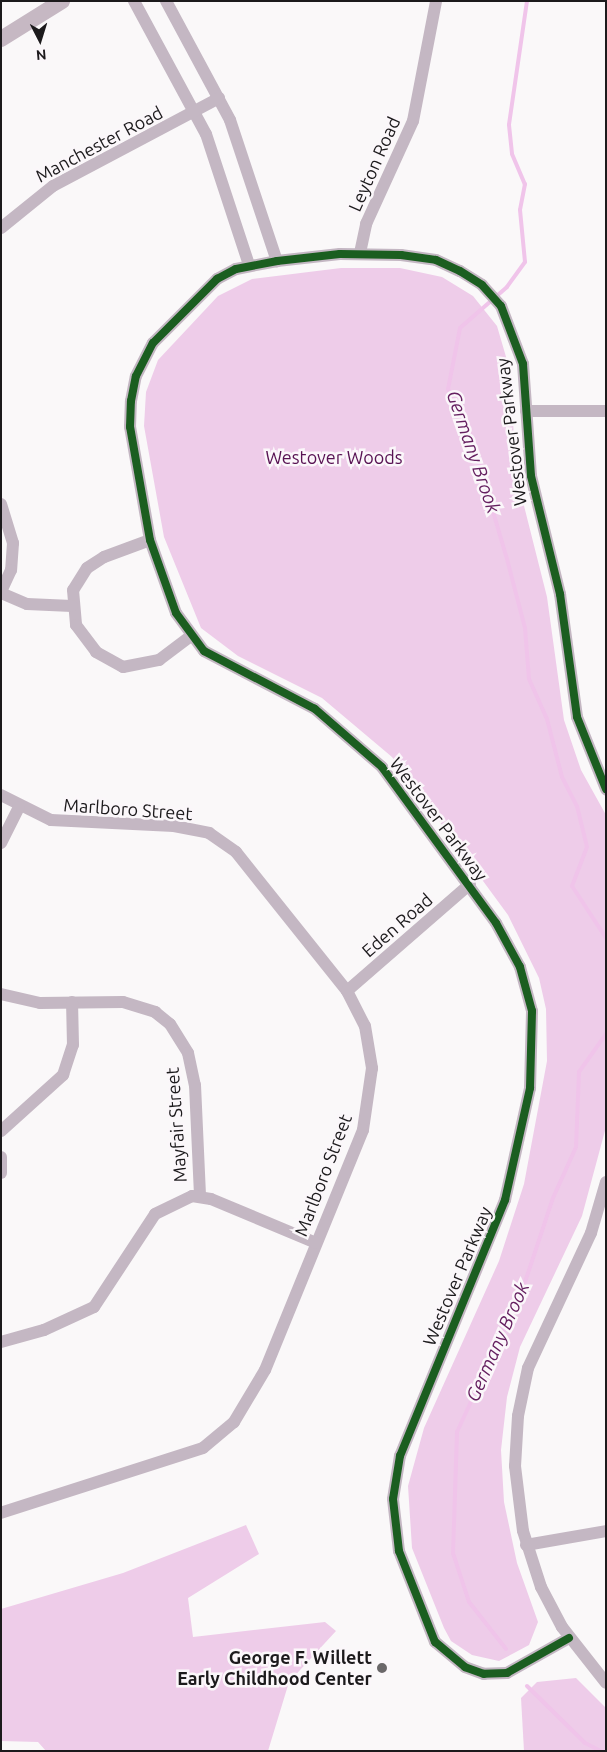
<!DOCTYPE html>
<style>
body{margin:0}
#map{position:relative;width:607px;height:1752px;overflow:hidden;background:#faf8f9;font-family:Ubuntu,sans-serif}
div>[style]{position:absolute}
.forest>*{inset:0;background:#eecce9}
.stream>*{height:4px;margin:-2px;padding:0 2px;transform-origin:2px;border-radius:2px;background:#f0c4ea}
.minor>*{height:12px;margin:-6px;padding:0 6px;transform-origin:6px;border-radius:6px;background:#c4b7c3}
.major>*{height:16px;margin:-8px;padding:0 8px;transform-origin:8px;border-radius:8px;background:#c6b8c3}
.cycleway>*{height:8px;margin:-4px;padding:0 4px;transform-origin:4px;border-radius:4px;background:#1b5e20}
.dots>*{width:14px;height:14px;translate:-50% -50%;box-sizing:border-box;border:2px solid #fbf7fa;border-radius:50%}
span{translate:-50% -50%;white-space:nowrap;text-align:center;line-height:1.15;-webkit-text-stroke:5px #fbf7fa;paint-order:stroke}
.street-label{font-size:18px;color:#1c1a1c}
.park-label{font-size:18px;color:#581253}
.poi-label{font-size:18px;color:#1c1a1c;font-weight:700}
.right{translate:-100% -50%;text-align:right}
.water-label{font-size:19px;color:#652060;font-style:italic}
.frame{position:absolute;inset:0;border:2px solid #1c1a1c;pointer-events:none}
.north{position:absolute;left:15px;top:15px;width:50px;height:50px;-webkit-text-stroke:4px #fbf7fa;paint-order:stroke;rotate:175deg;font-size:14px;font-weight:700;line-height:20px;text-align:center;color:#1c1a1c}
.north::after{content:'';display:block;margin:auto;width:18px;height:22px;background:#1c1a1c;clip-path:polygon(50% 0,100% 100%,50% 72%,0 100%)}
</style>
<div id="map">
<div class="forest">
<div style="clip-path:polygon(341px 268px,400px 268px,442px 277px,473px 296px,497px 326px,509px 367px,517px 478px,547px 597px,564px 720px,581px 770px,606px 815px,606px 1127px,582px 1216px,520px 1347px,507px 1397px,501px 1450px,504px 1502px,517px 1563px,538px 1622px,529px 1645px,499px 1661px,472px 1655px,451px 1641px,444px 1628px,412px 1548px,408px 1486px,424px 1428px,499px 1261px,524px 1184px,547px 1061px,546px 1009px,539px 978px,508px 915px,392px 757px,322px 698px,238px 656px,201px 628px,164px 537px,144px 426px,146px 392px,158px 360px,218px 296px,252px 279px)"></div>
<div style="clip-path:polygon(246px 1525px,259px 1554px,188px 1598px,193px 1637px,325px 1622px,336px 1631px,289px 1682px,268px 1751px,46px 1751px,38px 1742px,1px 1741px,1px 1609px,123px 1573px)"></div>
<div style="clip-path:polygon(576px 1678px,606px 1708px,606px 1751px,524px 1751px,521px 1698px,537px 1682px)"></div>
</div>
<div class="stream">
<div style="left:527px;top:1px;width:125px;rotate:98.3deg"></div>
<div style="left:509px;top:125px;width:29px;rotate:84deg"></div>
<div style="left:512px;top:154px;width:33px;rotate:67deg"></div>
<div style="left:525px;top:184px;width:26px;rotate:101deg"></div>
<div style="left:520px;top:210px;width:52px;rotate:84.5deg"></div>
<div style="left:525px;top:262px;width:31px;rotate:126deg"></div>
<div style="left:507px;top:287px;width:62px;rotate:138.9deg"></div>
<div style="left:460px;top:328px;width:62px;rotate:101.1deg"></div>
<div style="left:448px;top:389px;width:46px;rotate:62.9deg"></div>
<div style="left:469px;top:430px;width:134px;rotate:73.6deg"></div>
<div style="left:507px;top:559px;width:71px;rotate:75.4deg"></div>
<div style="left:525px;top:628px;width:51px;rotate:85.5deg"></div>
<div style="left:529px;top:679px;width:44px;rotate:65.8deg"></div>
<div style="left:547px;top:719px;width:60px;rotate:75.5deg"></div>
<div style="left:562px;top:777px;width:33px;rotate:63deg"></div>
<div style="left:577px;top:806px;width:42px;rotate:76.3deg"></div>
<div style="left:587px;top:847px;width:42px;rotate:111deg"></div>
<div style="left:572px;top:886px;width:62px;rotate:56.8deg"></div>
<div style="left:506px;top:1649px;width:60px;rotate:-128.2deg"></div>
<div style="left:469px;top:1602px;width:52px;rotate:-108.1deg"></div>
<div style="left:453px;top:1553px;width:121px;rotate:-88.1deg"></div>
<div style="left:457px;top:1432px;width:155px;rotate:-65.3deg"></div>
<div style="left:522px;top:1291px;width:98px;rotate:-71.6deg"></div>
<div style="left:553px;top:1198px;width:56px;rotate:-65.7deg"></div>
<div style="left:576px;top:1147px;width:75px;rotate:-87.7deg"></div>
<div style="left:579px;top:1072px;width:47px;rotate:-54.6deg"></div>
<div style="left:527px;top:1686px;width:81px;rotate:44.5deg"></div>
<div style="left:585px;top:1743px;width:18px;rotate:27deg"></div>
</div>
<div class="minor">
<div style="left:134px;top:1px;width:151px;rotate:61.6deg"></div>
<div style="left:206px;top:134px;width:138px;rotate:71.8deg"></div>
<div style="left:166px;top:1px;width:135px;rotate:61.7deg"></div>
<div style="left:230px;top:120px;width:149px;rotate:71.6deg"></div>
<div style="left:1px;top:228px;width:67px;rotate:-38.9deg"></div>
<div style="left:53px;top:186px;width:188px;rotate:-27.9deg"></div>
<div style="left:360px;top:253px;width:30px;rotate:-78deg"></div>
<div style="left:366px;top:224px;width:113px;rotate:-65.5deg"></div>
<div style="left:413px;top:121px;width:122px;rotate:-79.1deg"></div>
<div style="left:526px;top:411px;width:80px"></div>
<div style="left:1px;top:504px;width:41px;rotate:72.9deg"></div>
<div style="left:13px;top:543px;width:27px;rotate:94deg"></div>
<div style="left:11px;top:570px;width:23px;rotate:115deg"></div>
<div style="left:150px;top:540px;width:49px;rotate:159.7deg"></div>
<div style="left:104px;top:557px;width:20px;rotate:147deg"></div>
<div style="left:87px;top:568px;width:26px;rotate:122deg"></div>
<div style="left:73px;top:590px;width:35px;rotate:85deg"></div>
<div style="left:76px;top:625px;width:34px;rotate:53deg"></div>
<div style="left:96px;top:652px;width:31px;rotate:29deg"></div>
<div style="left:123px;top:667px;width:37px;rotate:-11deg"></div>
<div style="left:159px;top:660px;width:39px;rotate:-37deg"></div>
<div style="left:1px;top:593px;width:28px;rotate:23deg"></div>
<div style="left:27px;top:604px;width:45px;rotate:2.5deg"></div>
<div style="left:1px;top:795px;width:56px;rotate:26.6deg"></div>
<div style="left:51px;top:820px;width:123px;rotate:2.8deg"></div>
<div style="left:174px;top:826px;width:36px;rotate:11deg"></div>
<div style="left:209px;top:833px;width:33px;rotate:35deg"></div>
<div style="left:236px;top:852px;width:178px;rotate:51.4deg"></div>
<div style="left:347px;top:991px;width:39px;rotate:63deg"></div>
<div style="left:365px;top:1026px;width:43px;rotate:80.5deg"></div>
<div style="left:372px;top:1068px;width:63px;rotate:98.3deg"></div>
<div style="left:363px;top:1130px;width:259px;rotate:112.2deg"></div>
<div style="left:265px;top:1370px;width:61px;rotate:120.8deg"></div>
<div style="left:234px;top:1422px;width:40px;rotate:140deg"></div>
<div style="left:203px;top:1448px;width:212px;rotate:162.2deg"></div>
<div style="left:1px;top:843px;width:40px;rotate:-63.4deg"></div>
<div style="left:347px;top:991px;width:163px;rotate:-41deg"></div>
<div style="left:1px;top:994px;width:40px;rotate:13deg"></div>
<div style="left:40px;top:1003px;width:83px;rotate:-0.7deg"></div>
<div style="left:123px;top:1002px;width:34px;rotate:17deg"></div>
<div style="left:155px;top:1012px;width:19px;rotate:39deg"></div>
<div style="left:170px;top:1024px;width:34px;rotate:58deg"></div>
<div style="left:188px;top:1053px;width:33px;rotate:78deg"></div>
<div style="left:195px;top:1085px;width:110px;rotate:87.4deg"></div>
<div style="left:1px;top:1131px;width:84px;rotate:-42.1deg"></div>
<div style="left:63px;top:1075px;width:32px;rotate:-72deg"></div>
<div style="left:73px;top:1045px;width:43px;rotate:-91.3deg"></div>
<div style="left:1px;top:1157px;width:16px;rotate:90deg"></div>
<div style="left:606px;top:1182px;width:53px;rotate:106.4deg"></div>
<div style="left:591px;top:1233px;width:149px;rotate:115deg"></div>
<div style="left:528px;top:1368px;width:49px;rotate:101.8deg"></div>
<div style="left:518px;top:1416px;width:50px;rotate:93.4deg"></div>
<div style="left:515px;top:1466px;width:65px;rotate:83deg"></div>
<div style="left:523px;top:1531px;width:59px;rotate:72.2deg"></div>
<div style="left:541px;top:1587px;width:45px;rotate:62.3deg"></div>
<div style="left:562px;top:1627px;width:71px;rotate:51.8deg"></div>
<div style="left:1px;top:1342px;width:45px;rotate:-15.6deg"></div>
<div style="left:44px;top:1330px;width:55px;rotate:-24.7deg"></div>
<div style="left:94px;top:1307px;width:111px;rotate:-56.7deg"></div>
<div style="left:155px;top:1214px;width:41px;rotate:-25.9deg"></div>
<div style="left:192px;top:1196px;width:19px;rotate:9deg"></div>
<div style="left:211px;top:1199px;width:114px;rotate:22.7deg"></div>
<div style="left:526px;top:1545px;width:81px;rotate:-9.9deg"></div>
<div style="left:569px;top:1638px;width:71px;rotate:150.6deg"></div>
<div style="left:507px;top:1673px;width:23px;rotate:178deg"></div>
<div style="left:484px;top:1674px;width:20px;rotate:-160deg"></div>
<div style="left:465px;top:1667px;width:39px;rotate:-140deg"></div>
<div style="left:435px;top:1642px;width:98px;rotate:-111.6deg"></div>
<div style="left:399px;top:1551px;width:52px;rotate:-96.6deg"></div>
<div style="left:393px;top:1499px;width:44px;rotate:-80.8deg"></div>
<div style="left:400px;top:1456px;width:277px;rotate:-67.7deg"></div>
<div style="left:505px;top:1200px;width:115px;rotate:-77.4deg"></div>
<div style="left:530px;top:1088px;width:77px;rotate:-88.5deg"></div>
<div style="left:532px;top:1011px;width:46px;rotate:-105.3deg"></div>
<div style="left:520px;top:967px;width:50px;rotate:-118.6deg"></div>
<div style="left:496px;top:923px;width:193px;rotate:-126.2deg"></div>
<div style="left:382px;top:767px;width:89px;rotate:-139.1deg"></div>
<div style="left:315px;top:709px;width:125px;rotate:-152.4deg"></div>
<div style="left:204px;top:651px;width:47px;rotate:-126.4deg"></div>
<div style="left:176px;top:613px;width:77px;rotate:-109.6deg"></div>
<div style="left:150px;top:540px;width:115px;rotate:-100deg"></div>
<div style="left:130px;top:427px;width:26px;rotate:-88deg"></div>
<div style="left:131px;top:401px;width:25px;rotate:-79deg"></div>
<div style="left:136px;top:376px;width:37px;rotate:-63deg"></div>
<div style="left:153px;top:343px;width:91px;rotate:-45deg"></div>
<div style="left:217px;top:279px;width:21px;rotate:-28deg"></div>
<div style="left:236px;top:269px;width:42px;rotate:-11deg"></div>
<div style="left:277px;top:261px;width:63px;rotate:-6.3deg"></div>
<div style="left:340px;top:254px;width:61px;rotate:0.9deg"></div>
<div style="left:401px;top:255px;width:35px;rotate:8deg"></div>
<div style="left:436px;top:260px;width:26px;rotate:25deg"></div>
<div style="left:460px;top:271px;width:26px;rotate:32deg"></div>
<div style="left:482px;top:285px;width:28px;rotate:48deg"></div>
<div style="left:501px;top:306px;width:62px;rotate:69.2deg"></div>
<div style="left:523px;top:364px;width:112px;rotate:85.9deg"></div>
<div style="left:531px;top:476px;width:122px;rotate:76.2deg"></div>
<div style="left:560px;top:594px;width:124px;rotate:82.1deg"></div>
<div style="left:577px;top:717px;width:78px;rotate:68.1deg"></div>
</div>
<div class="major">
<div style="left:1px;top:39px;width:72px;rotate:-31.9deg"></div>
</div>
<div class="cycleway">
<div style="left:569px;top:1638px;width:71px;rotate:150.6deg"></div>
<div style="left:507px;top:1673px;width:23px;rotate:178deg"></div>
<div style="left:484px;top:1674px;width:20px;rotate:-160deg"></div>
<div style="left:465px;top:1667px;width:39px;rotate:-140deg"></div>
<div style="left:435px;top:1642px;width:98px;rotate:-111.6deg"></div>
<div style="left:399px;top:1551px;width:52px;rotate:-96.6deg"></div>
<div style="left:393px;top:1499px;width:44px;rotate:-80.8deg"></div>
<div style="left:400px;top:1456px;width:277px;rotate:-67.7deg"></div>
<div style="left:505px;top:1200px;width:115px;rotate:-77.4deg"></div>
<div style="left:530px;top:1088px;width:77px;rotate:-88.5deg"></div>
<div style="left:532px;top:1011px;width:46px;rotate:-105.3deg"></div>
<div style="left:520px;top:967px;width:50px;rotate:-118.6deg"></div>
<div style="left:496px;top:923px;width:193px;rotate:-126.2deg"></div>
<div style="left:382px;top:767px;width:89px;rotate:-139.1deg"></div>
<div style="left:315px;top:709px;width:125px;rotate:-152.4deg"></div>
<div style="left:204px;top:651px;width:47px;rotate:-126.4deg"></div>
<div style="left:176px;top:613px;width:77px;rotate:-109.6deg"></div>
<div style="left:150px;top:540px;width:115px;rotate:-100deg"></div>
<div style="left:130px;top:427px;width:26px;rotate:-88deg"></div>
<div style="left:131px;top:401px;width:25px;rotate:-79deg"></div>
<div style="left:136px;top:376px;width:37px;rotate:-63deg"></div>
<div style="left:153px;top:343px;width:91px;rotate:-45deg"></div>
<div style="left:217px;top:279px;width:21px;rotate:-28deg"></div>
<div style="left:236px;top:269px;width:42px;rotate:-11deg"></div>
<div style="left:277px;top:261px;width:63px;rotate:-6.3deg"></div>
<div style="left:340px;top:254px;width:61px;rotate:0.9deg"></div>
<div style="left:401px;top:255px;width:35px;rotate:8deg"></div>
<div style="left:436px;top:260px;width:26px;rotate:25deg"></div>
<div style="left:460px;top:271px;width:26px;rotate:32deg"></div>
<div style="left:482px;top:285px;width:28px;rotate:48deg"></div>
<div style="left:501px;top:306px;width:62px;rotate:69.2deg"></div>
<div style="left:523px;top:364px;width:112px;rotate:85.9deg"></div>
<div style="left:531px;top:476px;width:122px;rotate:76.2deg"></div>
<div style="left:560px;top:594px;width:124px;rotate:82.1deg"></div>
<div style="left:577px;top:717px;width:78px;rotate:68.1deg"></div>
</div>
<div class="dots">
<div style="left:382px;top:1668px;background:#6a6869"></div>
</div>
<div class="street-label">
<span style="left:99px;top:144px;rotate:-28deg">Manchester Road</span>
<span style="left:374px;top:164px;rotate:-66deg">Leyton Road</span>
<span style="left:511px;top:432px;rotate:-97deg">Westover Parkway</span>
<span style="left:128px;top:809px;rotate:4deg">Marlboro Street</span>
<span style="left:439px;top:819px;rotate:53deg">Westover Parkway</span>
<span style="left:397px;top:925px;rotate:-41deg">Eden Road</span>
<span style="left:176px;top:1125px;rotate:-94deg">Mayfair Street</span>
<span style="left:323px;top:1175px;rotate:-69deg">Marlboro Street</span>
<span style="left:457px;top:1276px;rotate:-67deg">Westover Parkway</span>
</div>
<div class="park-label">
<span style="left:334px;top:457px">Westover Woods</span>
</div>
<div class="poi-label">
<span class="right" style="left:372px;top:1668px">George F. Willett<br>Early Childhood Center</span>
</div>
<div class="water-label">
<span style="left:473px;top:452px;rotate:71deg">Germany Brook</span>
<span style="left:498px;top:1342px;rotate:-66deg">Germany Brook</span>
</div>
<div class="frame"></div>
<div class="north">N</div>
</div>
